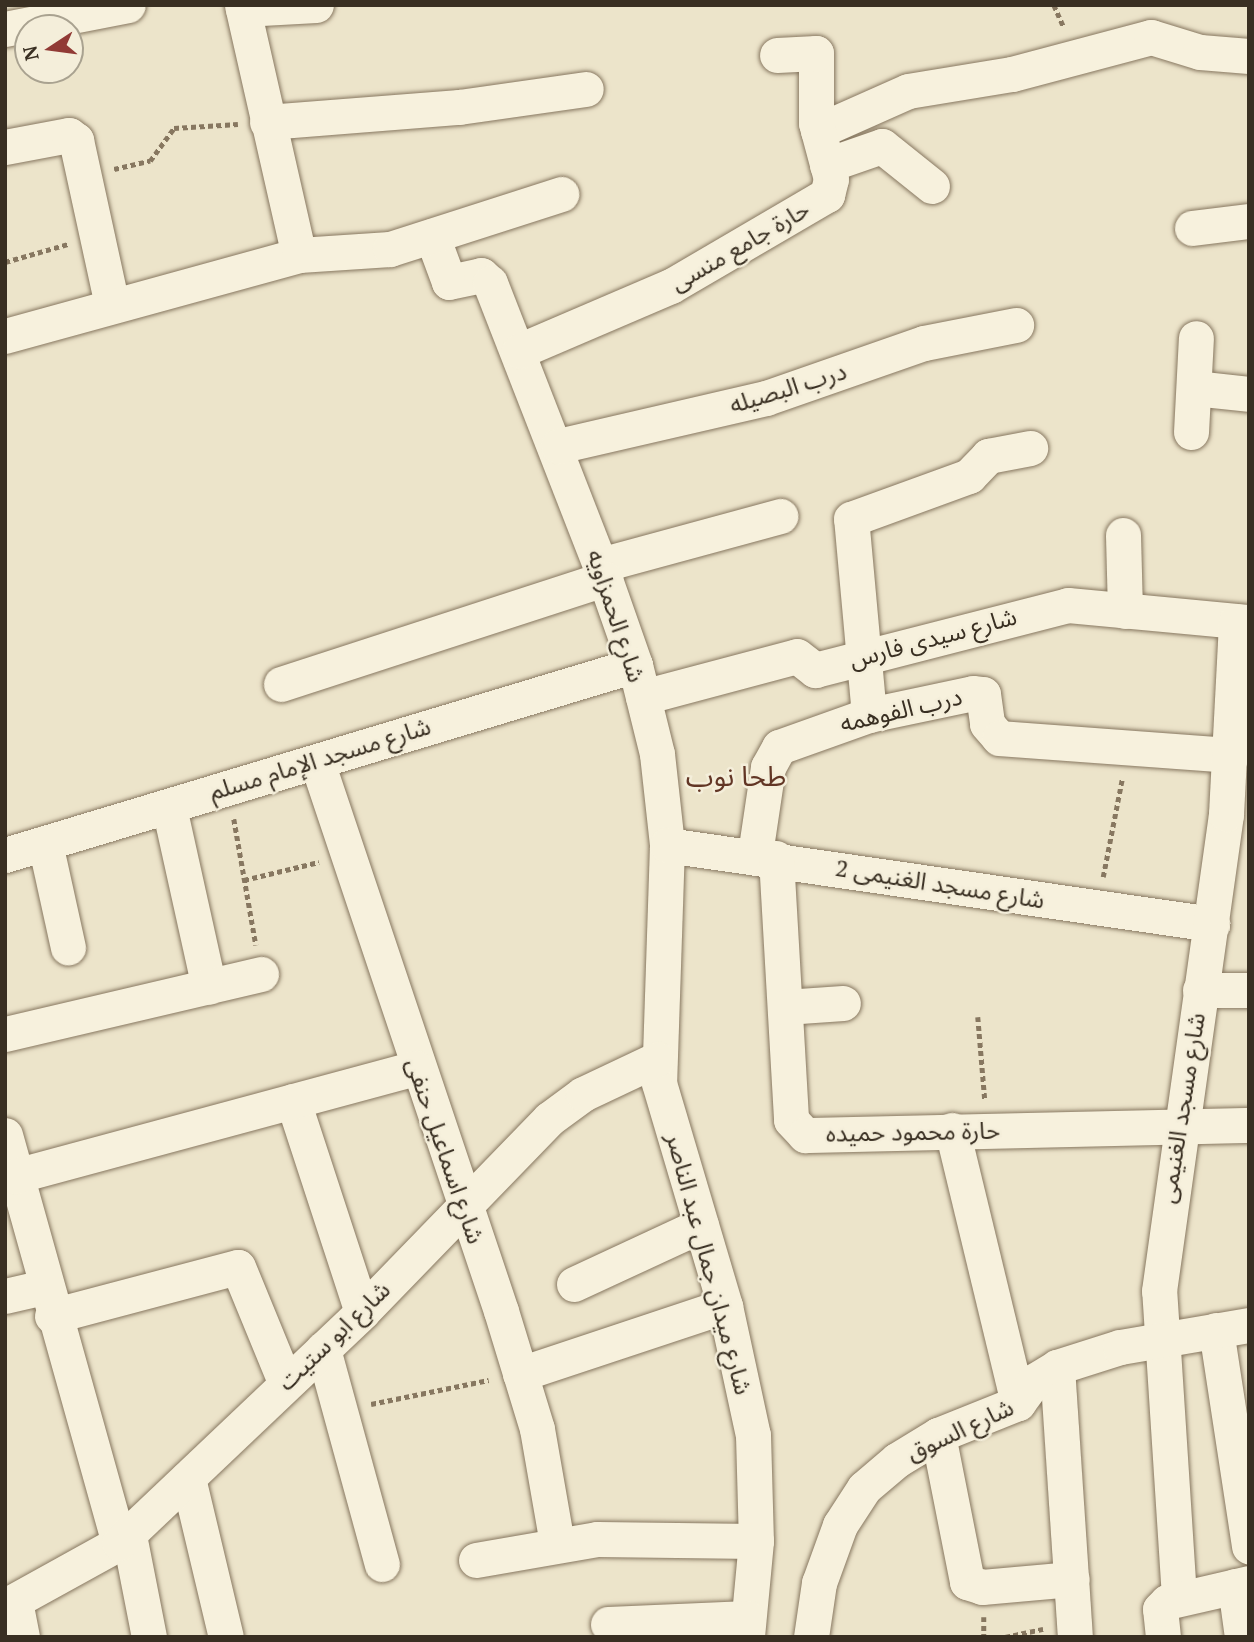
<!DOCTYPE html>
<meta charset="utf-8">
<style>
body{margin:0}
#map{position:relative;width:1254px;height:1642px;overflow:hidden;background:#ece4ca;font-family:"PT Serif","Noto Sans Arabic",serif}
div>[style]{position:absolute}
.path>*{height:4.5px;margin-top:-2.25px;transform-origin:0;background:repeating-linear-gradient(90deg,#877760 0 5px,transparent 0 8.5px)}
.roads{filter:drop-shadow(0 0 2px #877760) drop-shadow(0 0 2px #877760)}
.street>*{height:35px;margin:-17.5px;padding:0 17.5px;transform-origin:17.5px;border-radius:17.5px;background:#f7f1dd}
span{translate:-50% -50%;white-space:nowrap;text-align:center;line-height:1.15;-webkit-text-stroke:5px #f4eeda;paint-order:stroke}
.street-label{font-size:24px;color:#392f22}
.quarter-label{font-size:28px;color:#623625}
.frame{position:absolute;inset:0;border:7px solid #392f22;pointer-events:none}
.north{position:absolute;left:14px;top:14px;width:70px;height:70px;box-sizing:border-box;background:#f4eeda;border:2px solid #a9a290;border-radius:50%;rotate:257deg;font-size:19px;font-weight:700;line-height:28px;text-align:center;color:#392f22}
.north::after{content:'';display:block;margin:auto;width:24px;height:32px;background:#913a35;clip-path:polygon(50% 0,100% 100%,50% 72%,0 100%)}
</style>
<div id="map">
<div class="path">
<div style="left:1054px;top:5px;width:24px;rotate:66deg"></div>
<div style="left:114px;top:169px;width:37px;rotate:-13deg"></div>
<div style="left:150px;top:161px;width:41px;rotate:-54deg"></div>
<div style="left:174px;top:128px;width:64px;rotate:-3.6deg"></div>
<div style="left:5px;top:262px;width:66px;rotate:-15.9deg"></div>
<div style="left:234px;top:819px;width:128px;rotate:80.1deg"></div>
<div style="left:1103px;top:877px;width:100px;rotate:-79deg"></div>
<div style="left:244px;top:880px;width:77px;rotate:-13.5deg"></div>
<div style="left:978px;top:1017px;width:84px;rotate:85.2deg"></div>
<div style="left:371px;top:1404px;width:120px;rotate:-11.5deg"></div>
<div style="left:984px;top:1617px;width:20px;rotate:90deg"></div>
<div style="left:1005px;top:1637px;width:39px;rotate:-12deg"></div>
</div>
<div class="roads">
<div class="street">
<div style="left:242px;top:5px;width:256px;rotate:77.2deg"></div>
<div style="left:243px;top:9px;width:73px;rotate:-3.1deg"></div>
<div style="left:5px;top:29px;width:125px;rotate:-11deg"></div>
<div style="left:267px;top:122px;width:193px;rotate:-4.5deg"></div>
<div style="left:459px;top:107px;width:128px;rotate:-8.1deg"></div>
<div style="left:818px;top:131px;width:98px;rotate:-24deg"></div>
<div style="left:908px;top:91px;width:105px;rotate:-9.3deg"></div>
<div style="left:1012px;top:74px;width:144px;rotate:-14.9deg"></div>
<div style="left:1151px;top:37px;width:51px;rotate:17deg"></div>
<div style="left:1200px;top:52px;width:49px;rotate:4.7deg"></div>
<div style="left:5px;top:147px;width:65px;rotate:-10.6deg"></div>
<div style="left:69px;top:135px;width:9px;rotate:36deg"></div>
<div style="left:76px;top:140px;width:169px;rotate:77.7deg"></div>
<div style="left:827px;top:165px;width:58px;rotate:-19.1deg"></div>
<div style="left:882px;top:146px;width:64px;rotate:38.7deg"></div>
<div style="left:1192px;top:228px;width:57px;rotate:-7deg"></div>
<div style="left:432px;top:236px;width:49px;rotate:69.7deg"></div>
<div style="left:449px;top:282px;width:33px;rotate:-12deg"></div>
<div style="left:481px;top:275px;width:12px;rotate:42deg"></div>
<div style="left:490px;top:283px;width:303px;rotate:68.7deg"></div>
<div style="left:600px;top:565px;width:106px;rotate:70.7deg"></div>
<div style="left:635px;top:665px;width:92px;rotate:76.1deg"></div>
<div style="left:657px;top:754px;width:92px;rotate:83.7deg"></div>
<div style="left:667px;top:845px;width:238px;rotate:91.9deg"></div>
<div style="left:659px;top:1083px;width:233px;rotate:73.5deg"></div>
<div style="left:725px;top:1306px;width:132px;rotate:77.8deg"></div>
<div style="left:753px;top:1435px;width:106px;rotate:88.4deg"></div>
<div style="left:756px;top:1541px;width:96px;rotate:95.4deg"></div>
<div style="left:5px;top:336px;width:305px;rotate:-15.4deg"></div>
<div style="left:299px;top:255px;width:91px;rotate:-3.8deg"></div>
<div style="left:390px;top:249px;width:180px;rotate:-17.8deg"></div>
<div style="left:519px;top:351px;width:165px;rotate:-23.2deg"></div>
<div style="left:671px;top:286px;width:181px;rotate:-30.3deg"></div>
<div style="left:827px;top:195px;width:16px;rotate:-76deg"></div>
<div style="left:831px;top:179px;width:58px;rotate:-105deg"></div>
<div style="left:816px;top:123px;width:70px;rotate:-90deg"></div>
<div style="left:816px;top:53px;width:39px;rotate:177deg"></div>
<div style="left:1194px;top:388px;width:55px;rotate:6.2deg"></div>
<div style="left:1191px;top:432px;width:94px;rotate:-87deg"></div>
<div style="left:558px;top:446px;width:213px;rotate:-13deg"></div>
<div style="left:766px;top:398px;width:167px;rotate:-19.2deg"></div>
<div style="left:924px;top:343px;width:94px;rotate:-11.1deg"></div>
<div style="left:1123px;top:535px;width:76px;rotate:88.5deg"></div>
<div style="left:600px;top:565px;width:187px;rotate:-15.2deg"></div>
<div style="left:281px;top:684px;width:341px;rotate:-18deg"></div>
<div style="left:643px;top:697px;width:159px;rotate:-14.9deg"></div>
<div style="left:797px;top:656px;width:23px;rotate:38deg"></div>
<div style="left:815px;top:670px;width:261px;rotate:-14.4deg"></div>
<div style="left:1068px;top:605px;width:182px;rotate:5.4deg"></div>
<div style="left:869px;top:715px;width:197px;rotate:-95.2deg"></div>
<div style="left:851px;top:519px;width:126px;rotate:-20deg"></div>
<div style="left:969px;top:476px;width:28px;rotate:-46deg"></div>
<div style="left:988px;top:456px;width:43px;rotate:-10.8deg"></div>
<div style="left:317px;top:762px;width:579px;rotate:71.47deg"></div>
<div style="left:501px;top:1311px;width:123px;rotate:73deg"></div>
<div style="left:537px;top:1429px;width:117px;rotate:80.1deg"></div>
<div style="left:169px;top:807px;width:184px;rotate:77.5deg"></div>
<div style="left:45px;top:843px;width:107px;rotate:77.6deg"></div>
<div style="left:667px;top:845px;width:551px;rotate:8.25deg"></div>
<div style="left:755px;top:854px;width:88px;rotate:-81.5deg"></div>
<div style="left:768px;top:767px;width:23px;rotate:-61deg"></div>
<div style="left:779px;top:747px;width:96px;rotate:-19.6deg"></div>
<div style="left:869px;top:715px;width:106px;rotate:-11.9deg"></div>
<div style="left:973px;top:693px;width:10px;rotate:6deg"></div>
<div style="left:983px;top:694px;width:30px;rotate:82deg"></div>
<div style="left:987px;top:724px;width:18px;rotate:49deg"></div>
<div style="left:999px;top:738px;width:233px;rotate:4.2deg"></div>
<div style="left:5px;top:855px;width:658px;rotate:-16.78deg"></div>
<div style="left:776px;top:858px;width:262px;rotate:86.7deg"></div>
<div style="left:791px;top:1120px;width:21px;rotate:47deg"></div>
<div style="left:805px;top:1135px;width:444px;rotate:-1.3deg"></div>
<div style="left:1200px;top:990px;width:49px"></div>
<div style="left:785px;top:1007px;width:58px;rotate:-3.9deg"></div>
<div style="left:5px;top:1034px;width:263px;rotate:-13.2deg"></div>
<div style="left:293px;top:1101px;width:222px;rotate:71.9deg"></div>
<div style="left:952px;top:1130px;width:281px;rotate:76.4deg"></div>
<div style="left:5px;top:1135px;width:424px;rotate:74.4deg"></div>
<div style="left:15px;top:1176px;width:415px;rotate:-15.1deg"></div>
<div style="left:574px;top:1284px;width:140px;rotate:-24.9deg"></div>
<div style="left:5px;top:1296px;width:40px;rotate:-13deg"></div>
<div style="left:52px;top:1316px;width:192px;rotate:-14.8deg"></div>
<div style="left:238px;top:1267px;width:126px;rotate:67.7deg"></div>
<div style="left:1216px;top:1330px;width:219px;rotate:81.3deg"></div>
<div style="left:323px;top:1349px;width:223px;rotate:74.7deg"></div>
<div style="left:1057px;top:1367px;width:271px;rotate:86.2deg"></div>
<div style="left:520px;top:1374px;width:216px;rotate:-18.4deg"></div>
<div style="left:938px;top:1435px;width:150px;rotate:78.8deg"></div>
<div style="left:967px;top:1582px;width:16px;rotate:18deg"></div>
<div style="left:982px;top:1587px;width:90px;rotate:-5.1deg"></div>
<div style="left:188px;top:1478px;width:163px;rotate:76.6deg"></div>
<div style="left:129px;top:1535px;width:104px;rotate:78.9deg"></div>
<div style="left:476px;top:1560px;width:123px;rotate:-9.8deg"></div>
<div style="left:597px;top:1539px;width:159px;rotate:0.7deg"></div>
<div style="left:1235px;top:1586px;width:51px;rotate:82.2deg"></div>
<div style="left:1179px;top:1597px;width:307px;rotate:-93.7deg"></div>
<div style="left:1159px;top:1291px;width:482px;rotate:-82deg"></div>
<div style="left:1226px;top:814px;width:193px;rotate:-87deg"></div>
<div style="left:15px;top:1601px;width:37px;rotate:79deg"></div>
<div style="left:5px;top:1606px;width:130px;rotate:-28.9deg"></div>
<div style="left:119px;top:1543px;width:335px;rotate:-43.5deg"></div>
<div style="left:362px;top:1312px;width:269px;rotate:-45.9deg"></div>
<div style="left:549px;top:1119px;width:42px;rotate:-36.3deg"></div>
<div style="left:583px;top:1094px;width:82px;rotate:-25.3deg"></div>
<div style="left:608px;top:1624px;width:140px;rotate:-2.5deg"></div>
<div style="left:811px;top:1637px;width:55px;rotate:-81.6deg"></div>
<div style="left:819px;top:1583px;width:62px;rotate:-70.1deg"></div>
<div style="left:840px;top:1525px;width:44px;rotate:-57deg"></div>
<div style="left:864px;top:1488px;width:43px;rotate:-40.3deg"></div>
<div style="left:897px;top:1460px;width:48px;rotate:-31.4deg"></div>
<div style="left:938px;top:1435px;width:86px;rotate:-21.8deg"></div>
<div style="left:1018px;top:1403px;width:27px;rotate:-54deg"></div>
<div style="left:1034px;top:1381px;width:27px;rotate:-31deg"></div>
<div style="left:1057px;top:1367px;width:66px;rotate:-17.6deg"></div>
<div style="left:1120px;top:1347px;width:131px;rotate:-9.7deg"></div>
<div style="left:1163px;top:1637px;width:28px;rotate:-96deg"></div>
<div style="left:1160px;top:1609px;width:10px;rotate:-45deg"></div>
<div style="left:1167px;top:1602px;width:84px;rotate:-13deg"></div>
</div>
</div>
<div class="street-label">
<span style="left:740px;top:246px;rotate:-30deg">حارة جامع منسى</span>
<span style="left:788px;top:388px;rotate:-17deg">درب البصيله</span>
<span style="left:616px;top:616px;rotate:72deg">شارع الحمزاويه</span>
<span style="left:933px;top:638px;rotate:-15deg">شارع سيدى فارس</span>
<span style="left:901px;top:710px;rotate:-13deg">درب الفوهمه</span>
<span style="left:320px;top:759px;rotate:-17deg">شارع مسجد الإمام مسلم</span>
<span style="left:940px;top:884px;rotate:9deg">شارع مسجد الغنيمى 2</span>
<span style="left:1182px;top:1108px;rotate:-81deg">شارع مسجد الغنيمى</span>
<span style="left:913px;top:1132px;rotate:-1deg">حارة محمود حميده</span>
<span style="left:445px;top:1151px;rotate:71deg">شارع اسماعيل حنفى</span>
<span style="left:709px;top:1264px;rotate:75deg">شارع ميدان جمال عبد الناصر</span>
<span style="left:334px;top:1336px;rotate:-44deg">شارع ابو ستيت</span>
<span style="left:960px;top:1430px;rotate:-25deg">شارع السوق</span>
</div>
<div class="quarter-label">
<span style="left:736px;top:776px">طحا نوب</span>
</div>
<div class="frame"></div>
<div class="north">N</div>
</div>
